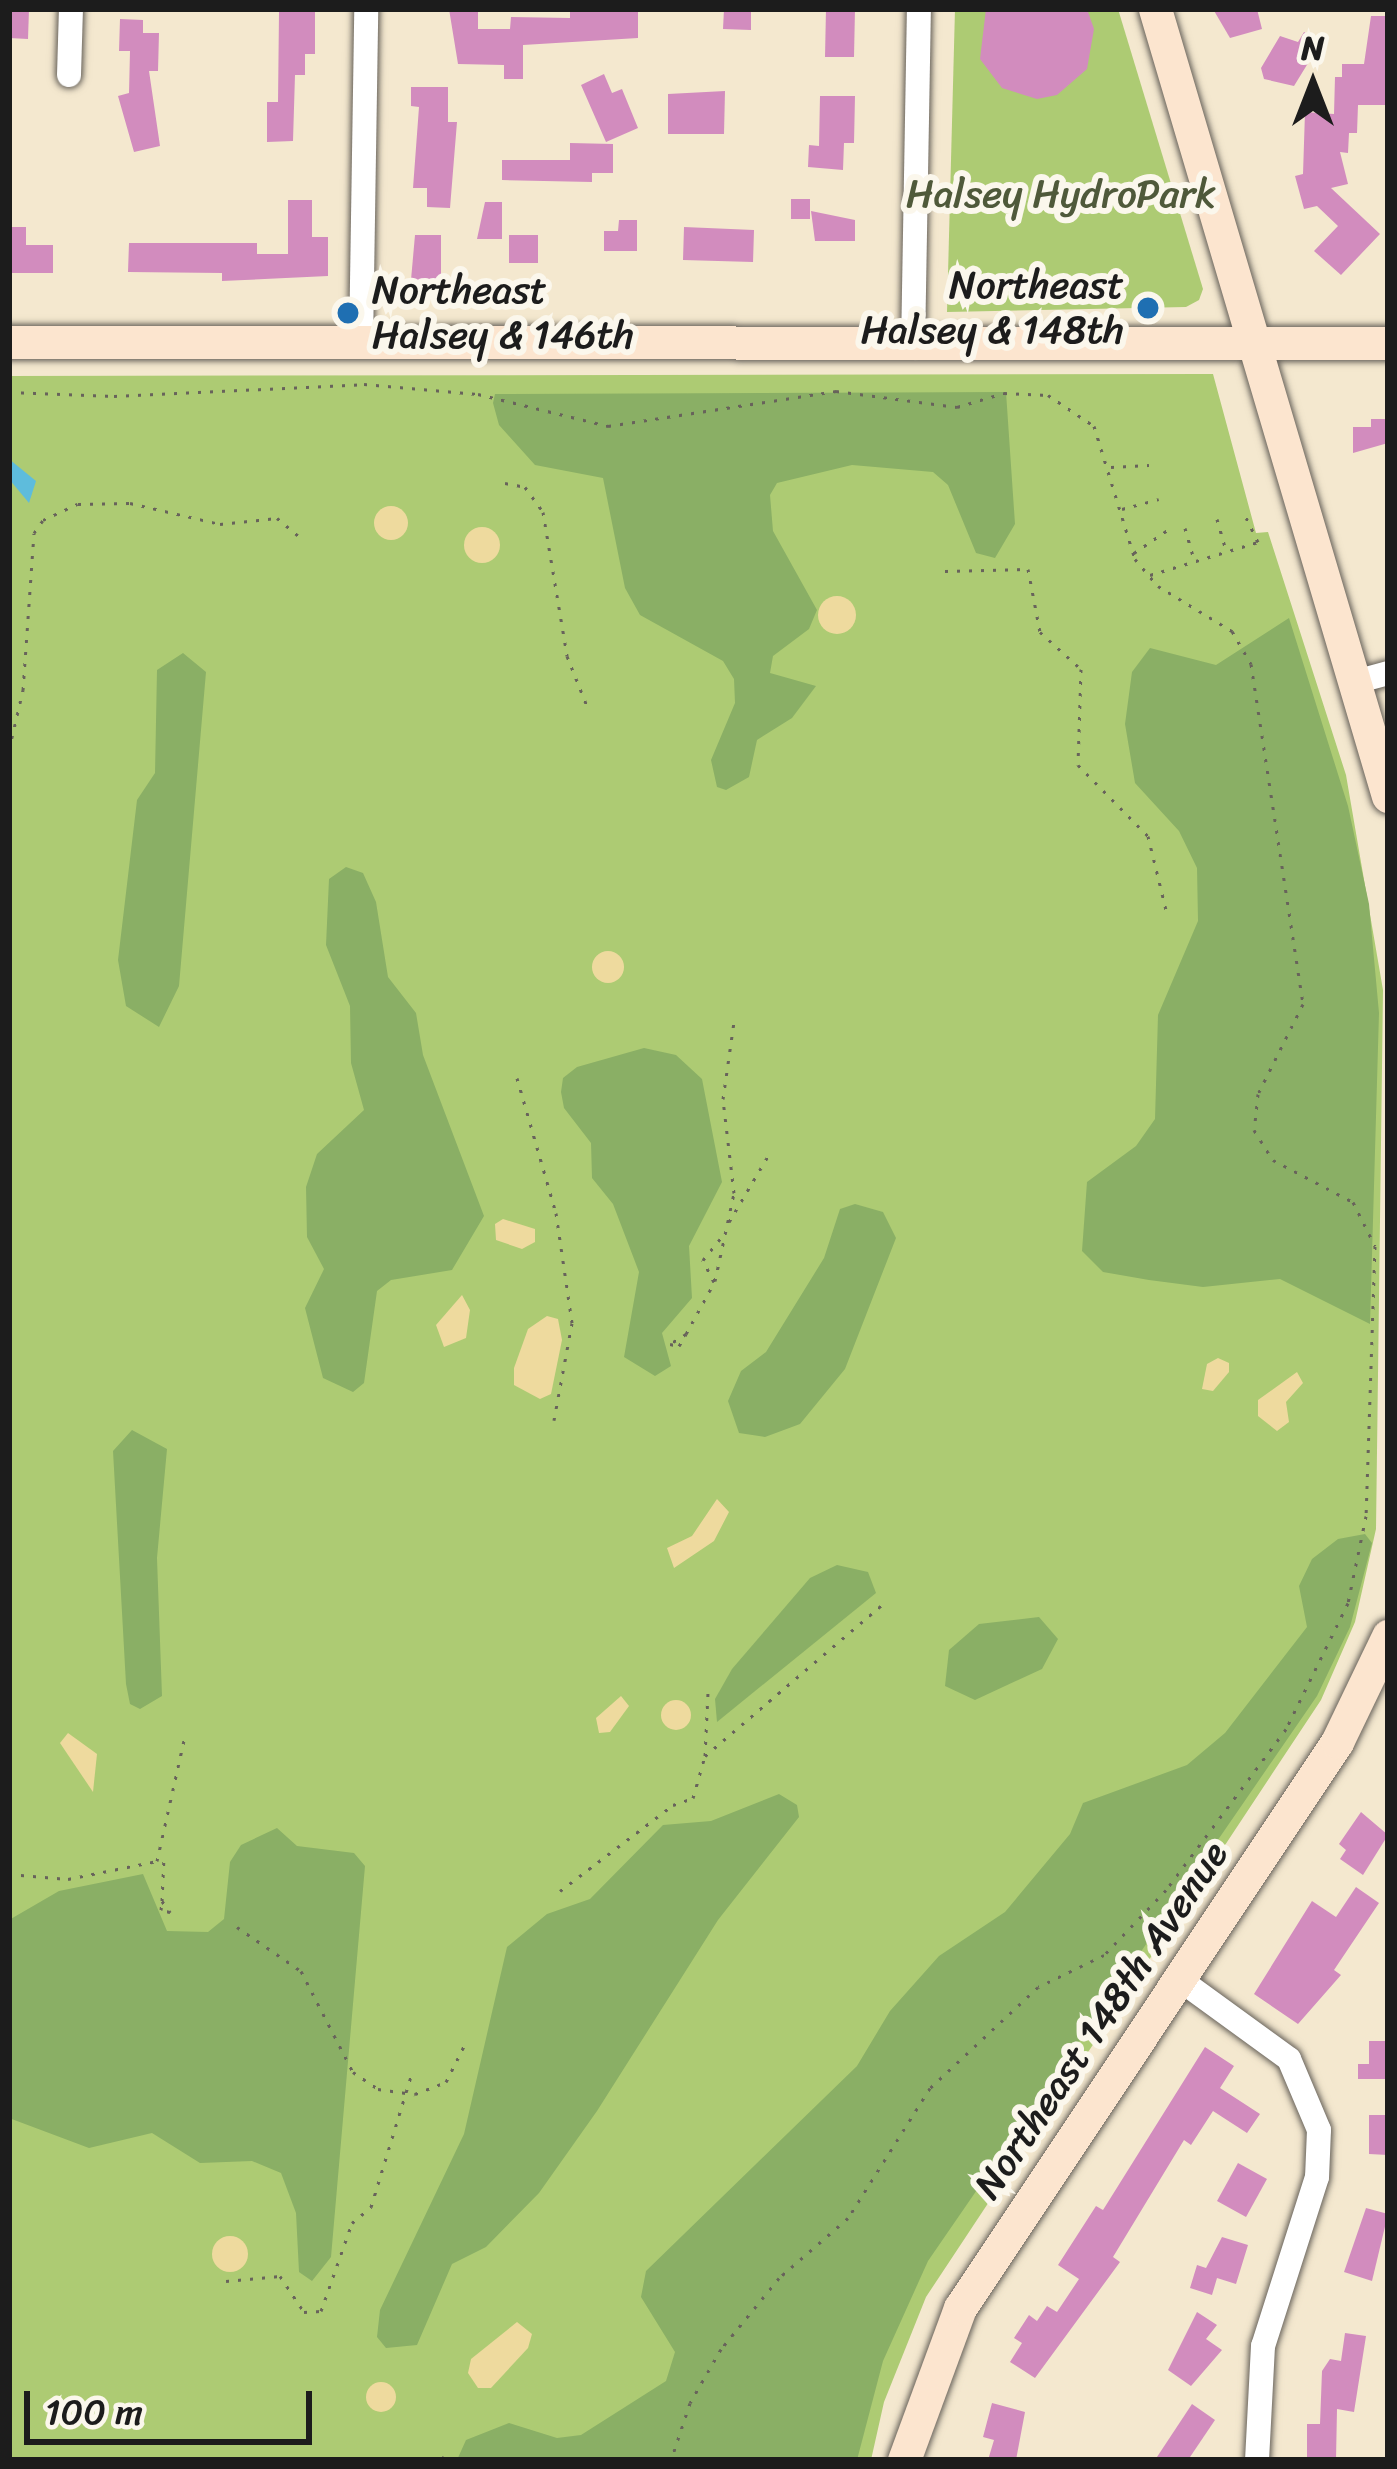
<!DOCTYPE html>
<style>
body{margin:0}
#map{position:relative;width:1397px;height:2469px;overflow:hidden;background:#f4e8cf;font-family:Sriracha,sans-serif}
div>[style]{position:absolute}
.green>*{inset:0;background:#adcb73}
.forest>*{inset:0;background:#8aaf65}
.sand>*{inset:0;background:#eeda9e}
.round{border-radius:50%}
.water>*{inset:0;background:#5ebcdc}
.building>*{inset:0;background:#d28cbe}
.path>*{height:3px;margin-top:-1.5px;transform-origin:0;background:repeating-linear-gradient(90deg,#68635b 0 3px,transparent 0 12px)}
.roads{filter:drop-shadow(0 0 3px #68635b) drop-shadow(0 0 3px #68635b)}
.street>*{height:24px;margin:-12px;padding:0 12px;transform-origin:12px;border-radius:12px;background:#fff}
.secondary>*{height:33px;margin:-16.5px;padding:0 16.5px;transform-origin:16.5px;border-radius:16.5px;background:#fce5cf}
.dots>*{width:33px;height:33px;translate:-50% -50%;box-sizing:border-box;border:6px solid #fbf7ec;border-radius:50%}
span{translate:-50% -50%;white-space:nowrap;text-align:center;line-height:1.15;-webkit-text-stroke:12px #fbf7ec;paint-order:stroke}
.park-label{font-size:39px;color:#4f593a}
.poi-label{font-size:39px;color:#1c1c1c}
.right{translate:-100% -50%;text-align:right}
.left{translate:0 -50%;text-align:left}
.street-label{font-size:39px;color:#1c1c1c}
.frame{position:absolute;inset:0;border:12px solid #1c1c1c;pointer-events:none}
.north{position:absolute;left:1253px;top:24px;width:120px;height:120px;-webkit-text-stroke:9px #fbf7ec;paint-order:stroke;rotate:0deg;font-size:33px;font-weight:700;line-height:48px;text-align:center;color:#1c1c1c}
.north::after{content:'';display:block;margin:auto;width:42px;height:54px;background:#1c1c1c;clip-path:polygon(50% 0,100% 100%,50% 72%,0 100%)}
.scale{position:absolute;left:24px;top:2391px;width:288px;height:54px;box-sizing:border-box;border:6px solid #1c1c1c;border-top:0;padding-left:15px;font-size:36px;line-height:42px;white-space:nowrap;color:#1c1c1c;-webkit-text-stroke:9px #fbf7ec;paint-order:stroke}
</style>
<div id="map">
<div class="green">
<div style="clip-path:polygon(955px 9px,1118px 9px,1203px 289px,1199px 300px,1186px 307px,947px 312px)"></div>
<div style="clip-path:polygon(1213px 374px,1256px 533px,1268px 532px,1346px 775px,1383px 990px,1376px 1529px,1355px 1622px,1321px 1700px,926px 2297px,884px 2402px,871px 2460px,9px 2460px,9px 376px)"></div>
</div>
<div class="forest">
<div style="clip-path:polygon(1006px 392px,1015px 524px,995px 558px,976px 553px,948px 485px,933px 472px,852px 465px,777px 483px,770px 495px,773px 531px,817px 610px,809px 629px,773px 656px,770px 673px,816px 686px,792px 718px,757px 740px,749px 777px,726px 790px,717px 787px,711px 760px,735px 703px,734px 679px,723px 661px,640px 615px,625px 588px,603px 478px,535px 465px,499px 425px,493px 403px,495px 394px)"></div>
<div style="clip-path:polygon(1289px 618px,1348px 806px,1369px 904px,1379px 1013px,1370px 1324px,1280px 1279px,1203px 1287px,1149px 1280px,1103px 1272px,1082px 1251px,1087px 1182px,1136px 1146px,1155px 1119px,1158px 1015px,1198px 921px,1197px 868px,1179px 831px,1135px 783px,1125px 724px,1132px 672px,1150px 648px,1216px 665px)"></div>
<div style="clip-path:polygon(183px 653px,206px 672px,179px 986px,159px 1027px,126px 1006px,118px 960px,137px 800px,155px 773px,157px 670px)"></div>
<div style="clip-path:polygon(346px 867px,363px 873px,376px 902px,388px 977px,416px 1013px,423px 1055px,484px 1216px,452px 1270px,391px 1280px,377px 1291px,364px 1383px,353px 1392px,323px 1378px,305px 1308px,324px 1269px,307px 1237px,306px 1187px,317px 1154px,364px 1110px,351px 1063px,350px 1006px,326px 945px,329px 879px)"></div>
<div style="clip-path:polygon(644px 1048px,676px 1055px,702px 1079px,722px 1182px,689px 1246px,692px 1298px,662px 1333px,671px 1366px,655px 1376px,624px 1357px,639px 1272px,613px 1204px,592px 1178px,591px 1143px,564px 1108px,561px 1092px,563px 1078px,577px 1067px)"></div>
<div style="clip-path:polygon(855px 1204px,883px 1212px,896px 1238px,845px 1369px,800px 1424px,765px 1437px,739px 1433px,728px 1401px,741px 1371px,766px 1352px,824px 1258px,840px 1209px)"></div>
<div style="clip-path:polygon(132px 1430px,167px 1449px,157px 1558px,162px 1696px,140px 1709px,130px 1704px,126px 1684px,113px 1451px)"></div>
<div style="clip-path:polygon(1365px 1534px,1372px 1543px,1350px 1627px,1317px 1696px,928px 2261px,883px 2361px,857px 2460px,457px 2460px,466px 2440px,509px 2423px,557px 2438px,581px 2435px,666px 2381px,675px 2352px,641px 2297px,646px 2271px,857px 2066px,890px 2011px,939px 1956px,1005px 1912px,1070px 1834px,1083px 1803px,1187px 1765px,1225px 1733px,1307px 1627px,1299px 1586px,1312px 1559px,1338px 1539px)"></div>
<div style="clip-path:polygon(837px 1565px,868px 1572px,876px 1593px,717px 1722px,715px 1699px,732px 1669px,810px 1578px)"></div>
<div style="clip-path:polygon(1039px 1617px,1058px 1639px,1042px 1669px,975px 1700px,945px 1686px,949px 1650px,979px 1624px)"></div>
<div style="clip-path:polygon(779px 1794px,797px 1805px,799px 1817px,718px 1920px,597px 2111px,539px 2193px,486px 2247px,452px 2264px,417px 2345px,386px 2348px,377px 2337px,380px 2310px,464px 2134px,507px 1947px,547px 1914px,590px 1899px,663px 1825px,711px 1821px)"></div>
<div style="clip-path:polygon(277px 1828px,297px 1846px,354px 1853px,365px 1866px,331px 2257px,312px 2281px,299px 2272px,296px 2213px,281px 2173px,252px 2161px,200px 2163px,152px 2133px,89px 2148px,9px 2118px,9px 1920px,59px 1891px,143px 1874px,167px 1931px,208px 1932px,224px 1919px,230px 1862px,241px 1845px)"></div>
</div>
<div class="sand">
<div class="round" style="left:374px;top:506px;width:34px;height:34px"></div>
<div class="round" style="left:464px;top:527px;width:36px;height:36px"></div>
<div class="round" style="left:818px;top:596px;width:38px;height:38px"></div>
<div class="round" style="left:592px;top:951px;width:32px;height:32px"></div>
<div style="clip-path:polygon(503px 1219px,535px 1229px,535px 1242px,522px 1249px,496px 1240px,495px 1224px)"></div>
<div style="clip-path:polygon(462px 1295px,470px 1310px,466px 1338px,444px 1347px,436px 1325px)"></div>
<div style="clip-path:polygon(547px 1316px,558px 1319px,562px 1340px,551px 1394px,540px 1399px,514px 1385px,514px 1368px,528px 1329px)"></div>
<div style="clip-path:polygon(1218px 1358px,1229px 1363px,1229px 1372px,1213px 1391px,1202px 1389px,1207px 1364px)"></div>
<div style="clip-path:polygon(1297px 1372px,1303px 1383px,1286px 1402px,1289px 1422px,1277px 1431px,1258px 1416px,1258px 1400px)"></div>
<div style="clip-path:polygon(717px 1499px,729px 1512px,714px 1541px,674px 1568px,667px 1548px,692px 1536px)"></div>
<div style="clip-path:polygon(621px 1696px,629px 1706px,610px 1732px,599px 1733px,596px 1718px)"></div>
<div class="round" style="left:661px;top:1700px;width:30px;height:30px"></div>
<div style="clip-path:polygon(68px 1733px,97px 1754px,93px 1792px,60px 1743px)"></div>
<div class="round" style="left:212px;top:2236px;width:36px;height:36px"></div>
<div style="clip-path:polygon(517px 2322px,532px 2334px,528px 2348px,491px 2388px,478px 2388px,468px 2373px,471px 2359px)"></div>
<div class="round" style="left:366px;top:2382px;width:30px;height:30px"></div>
</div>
<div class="water">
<div style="clip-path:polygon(9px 459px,36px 481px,29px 503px,9px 479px)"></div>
</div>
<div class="building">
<div style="clip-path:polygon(9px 9px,29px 9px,28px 39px,9px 38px)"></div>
<div style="clip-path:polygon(449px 9px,478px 9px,478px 29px,510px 29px,511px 17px,570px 18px,570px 9px,638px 9px,638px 38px,523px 45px,523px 79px,504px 79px,504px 65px,458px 64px)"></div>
<div style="clip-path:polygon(724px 9px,751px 9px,751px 30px,723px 29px)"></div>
<div style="clip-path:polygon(826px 9px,855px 9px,854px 57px,825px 57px)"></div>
<div style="clip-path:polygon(986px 9px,1087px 9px,1094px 29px,1087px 69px,1057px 95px,1037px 99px,1002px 88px,980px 59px)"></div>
<div style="clip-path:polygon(1213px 9px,1257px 9px,1262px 29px,1230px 38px)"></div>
<div style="clip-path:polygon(279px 12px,315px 12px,315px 54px,305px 54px,305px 75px,295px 75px,293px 141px,267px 142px,267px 102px,278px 102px)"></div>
<div style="clip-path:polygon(1371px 16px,1388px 16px,1388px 105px,1358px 105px,1357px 133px,1349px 133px,1348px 153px,1340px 152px,1348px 184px,1331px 188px,1380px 234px,1341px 275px,1314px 251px,1338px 226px,1317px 206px,1304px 209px,1295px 176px,1303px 174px,1305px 112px,1334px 114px,1335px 77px,1342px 77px,1342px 64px,1364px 64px)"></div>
<div style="clip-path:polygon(120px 19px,143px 20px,143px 33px,159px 33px,158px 71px,149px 71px,160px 146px,134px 152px,118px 96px,129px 93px,130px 51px,119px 51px)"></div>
<div style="clip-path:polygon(1304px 32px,1321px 42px,1294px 86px,1264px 79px,1261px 68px,1280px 36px,1298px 42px)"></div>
<div style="clip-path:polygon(604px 74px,612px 93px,622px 89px,638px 128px,606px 142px,581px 85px)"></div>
<div style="clip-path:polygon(411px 87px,448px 87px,448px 122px,457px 122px,450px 208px,427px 207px,427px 188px,413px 188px,419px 107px,411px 106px)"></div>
<div style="clip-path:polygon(725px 91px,724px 134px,668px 134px,668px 94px)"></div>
<div style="clip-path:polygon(820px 96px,855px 96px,854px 143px,844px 143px,843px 170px,808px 167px,809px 145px,819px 146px)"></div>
<div style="clip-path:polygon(570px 143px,613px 144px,613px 173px,592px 173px,592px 182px,502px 180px,502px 160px,570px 160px)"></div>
<div style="clip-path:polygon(791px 199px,810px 199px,810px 219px,791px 219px)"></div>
<div style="clip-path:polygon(288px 200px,312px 200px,312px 237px,328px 237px,328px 276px,222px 281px,222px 273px,128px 272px,129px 243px,257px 243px,257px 254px,288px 254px)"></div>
<div style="clip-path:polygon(485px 202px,502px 202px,502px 239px,477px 239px)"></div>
<div style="clip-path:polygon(811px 211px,855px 220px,855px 241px,815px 241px)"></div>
<div style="clip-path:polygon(619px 220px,637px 220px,637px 251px,604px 251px,604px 231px,618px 231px)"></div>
<div style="clip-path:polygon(9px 227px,26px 227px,26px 245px,53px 245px,53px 273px,9px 273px)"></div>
<div style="clip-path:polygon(684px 227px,754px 230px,753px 262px,683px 260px)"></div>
<div style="clip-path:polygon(415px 235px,441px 235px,441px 280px,411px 280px)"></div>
<div style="clip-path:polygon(509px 235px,538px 235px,538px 263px,509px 263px)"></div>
<div style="clip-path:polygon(1371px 419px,1388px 419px,1388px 443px,1353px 453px,1353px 427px,1371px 427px)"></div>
<div style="clip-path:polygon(1361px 1812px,1388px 1835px,1363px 1875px,1340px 1859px,1346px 1850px,1339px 1844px)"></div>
<div style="clip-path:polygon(1356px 1887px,1379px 1903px,1334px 1970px,1341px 1975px,1298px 2024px,1254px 1994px,1312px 1901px,1336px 1917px)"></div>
<div style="clip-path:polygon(1369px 2041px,1388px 2041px,1388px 2079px,1358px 2079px,1358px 2064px,1369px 2064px)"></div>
<div style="clip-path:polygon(1205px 2047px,1234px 2066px,1220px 2088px,1260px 2114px,1247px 2133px,1213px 2111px,1191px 2145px,1184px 2140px,1113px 2257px,1120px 2262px,1035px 2378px,1010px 2362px,1022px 2343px,1014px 2338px,1029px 2315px,1037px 2321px,1047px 2306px,1057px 2312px,1079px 2279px,1058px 2265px,1096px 2206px,1103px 2210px)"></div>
<div style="clip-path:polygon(1369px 2115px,1388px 2115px,1388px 2155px,1369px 2154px)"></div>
<div style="clip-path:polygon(1238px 2163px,1267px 2179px,1246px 2217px,1217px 2201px)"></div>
<div style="clip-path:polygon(1366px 2208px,1388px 2214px,1372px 2281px,1344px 2272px)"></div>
<div style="clip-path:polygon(1222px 2237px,1248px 2245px,1236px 2284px,1217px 2278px,1212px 2295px,1190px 2288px,1197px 2265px,1206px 2268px)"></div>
<div style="clip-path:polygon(1197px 2312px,1217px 2325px,1206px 2339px,1222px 2350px,1191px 2386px,1168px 2370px)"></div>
<div style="clip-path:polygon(1345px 2333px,1366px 2336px,1354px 2412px,1337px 2409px,1336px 2460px,1307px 2460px,1307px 2424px,1320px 2424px,1322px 2371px,1330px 2359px,1341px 2361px)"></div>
<div style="clip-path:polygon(992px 2403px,1025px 2412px,1016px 2460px,988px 2460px,994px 2440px,983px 2437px)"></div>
<div style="clip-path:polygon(1192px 2404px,1215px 2420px,1188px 2460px,1155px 2460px)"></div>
</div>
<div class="path">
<div style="left:9px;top:392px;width:105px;rotate:2.2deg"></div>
<div style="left:114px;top:396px;width:250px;rotate:-2.7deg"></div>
<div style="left:364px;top:384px;width:114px;rotate:5deg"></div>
<div style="left:478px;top:394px;width:134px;rotate:13.8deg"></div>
<div style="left:608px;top:426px;width:231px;rotate:-8.7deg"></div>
<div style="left:836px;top:391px;width:122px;rotate:7.5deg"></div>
<div style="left:957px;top:407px;width:49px;rotate:-16.6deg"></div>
<div style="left:1004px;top:393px;width:44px;rotate:2.6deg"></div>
<div style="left:1048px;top:395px;width:55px;rotate:34deg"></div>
<div style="left:1094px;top:426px;width:139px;rotate:72.9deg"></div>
<div style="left:1135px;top:559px;width:35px;rotate:50deg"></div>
<div style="left:1158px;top:586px;width:87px;rotate:31.3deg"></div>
<div style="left:1232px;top:631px;width:38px;rotate:60deg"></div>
<div style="left:1251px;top:664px;width:344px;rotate:81.3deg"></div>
<div style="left:1303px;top:1004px;width:101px;rotate:116.6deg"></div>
<div style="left:1258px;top:1094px;width:36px;rotate:96deg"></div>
<div style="left:1254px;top:1130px;width:36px;rotate:58deg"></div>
<div style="left:1273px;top:1160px;width:90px;rotate:27.7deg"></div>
<div style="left:1353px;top:1202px;width:49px;rotate:63.4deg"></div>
<div style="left:1375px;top:1246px;width:270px;rotate:91.9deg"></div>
<div style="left:1366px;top:1516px;width:89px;rotate:101.7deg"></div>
<div style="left:1348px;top:1603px;width:140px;rotate:116.2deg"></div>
<div style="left:1286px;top:1729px;width:201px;rotate:126.7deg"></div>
<div style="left:1166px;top:1890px;width:90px;rotate:133.6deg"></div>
<div style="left:1104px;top:1955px;width:73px;rotate:154.1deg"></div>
<div style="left:1038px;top:1987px;width:148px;rotate:136.9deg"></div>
<div style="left:930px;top:2088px;width:154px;rotate:122.2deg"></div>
<div style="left:848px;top:2218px;width:91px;rotate:139deg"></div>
<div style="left:779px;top:2278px;width:92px;rotate:129.2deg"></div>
<div style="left:721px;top:2349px;width:62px;rotate:119.9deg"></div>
<div style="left:690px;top:2403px;width:60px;rotate:108.4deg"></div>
<div style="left:1111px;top:467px;width:38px;rotate:-3deg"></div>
<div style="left:505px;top:483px;width:20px;rotate:11deg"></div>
<div style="left:525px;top:487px;width:31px;rotate:54deg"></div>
<div style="left:543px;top:512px;width:146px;rotate:80.5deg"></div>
<div style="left:567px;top:656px;width:54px;rotate:68.2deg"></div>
<div style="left:1122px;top:509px;width:38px;rotate:-15deg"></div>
<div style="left:1217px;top:519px;width:32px;rotate:74deg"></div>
<div style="left:1185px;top:528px;width:33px;rotate:74deg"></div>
<div style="left:1134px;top:553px;width:46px;rotate:-34.4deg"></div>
<div style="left:945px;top:571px;width:83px;rotate:-1.4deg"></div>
<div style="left:1028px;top:569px;width:64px;rotate:79.2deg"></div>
<div style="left:1040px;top:632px;width:55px;rotate:42.1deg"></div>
<div style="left:1081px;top:669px;width:96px;rotate:91.8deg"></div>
<div style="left:1078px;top:765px;width:100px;rotate:45.4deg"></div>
<div style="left:1148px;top:836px;width:80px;rotate:76.3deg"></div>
<div style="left:1150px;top:575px;width:113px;rotate:-17deg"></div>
<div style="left:1258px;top:542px;width:34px;rotate:-116deg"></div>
<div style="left:9px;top:750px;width:62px;rotate:-76.9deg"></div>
<div style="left:23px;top:690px;width:157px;rotate:-86deg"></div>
<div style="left:34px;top:533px;width:16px;rotate:-55deg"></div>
<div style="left:43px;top:520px;width:38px;rotate:-25deg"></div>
<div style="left:78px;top:504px;width:52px;rotate:-1.1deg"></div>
<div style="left:130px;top:503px;width:92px;rotate:13.1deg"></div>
<div style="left:220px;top:524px;width:57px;rotate:-6deg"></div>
<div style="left:277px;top:518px;width:33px;rotate:40deg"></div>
<div style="left:517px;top:1078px;width:141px;rotate:73.9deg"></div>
<div style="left:556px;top:1213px;width:111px;rotate:81.7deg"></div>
<div style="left:572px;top:1323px;width:99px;rotate:100.5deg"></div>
<div style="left:729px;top:1222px;width:77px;rotate:-59.4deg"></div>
<div style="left:714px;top:1282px;width:25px;rotate:-117deg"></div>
<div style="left:703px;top:1260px;width:33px;rotate:-51deg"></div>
<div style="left:686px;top:1334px;width:19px;rotate:148deg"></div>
<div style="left:670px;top:1344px;width:9px;rotate:13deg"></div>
<div style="left:679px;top:1346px;width:14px;rotate:-60deg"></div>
<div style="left:686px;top:1334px;width:60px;rotate:-61.3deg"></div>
<div style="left:715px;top:1281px;width:90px;rotate:-77.8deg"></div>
<div style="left:734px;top:1193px;width:95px;rotate:-96.7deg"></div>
<div style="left:723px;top:1099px;width:78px;rotate:-81.9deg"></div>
<div style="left:705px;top:1756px;width:64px;rotate:-87.3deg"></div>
<div style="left:9px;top:1874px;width:59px;rotate:4.8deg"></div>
<div style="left:68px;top:1879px;width:91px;rotate:-11.4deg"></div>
<div style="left:157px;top:1861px;width:128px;rotate:-77.4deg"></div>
<div style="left:560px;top:1891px;width:142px;rotate:-37.3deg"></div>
<div style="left:673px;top:1805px;width:21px;rotate:-19deg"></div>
<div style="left:693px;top:1798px;width:44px;rotate:-74.1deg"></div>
<div style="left:705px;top:1756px;width:235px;rotate:-40.5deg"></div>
<div style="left:162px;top:1901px;width:14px;rotate:54deg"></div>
<div style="left:170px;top:1912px;width:9px;rotate:-167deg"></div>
<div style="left:161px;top:1910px;width:9px;rotate:-84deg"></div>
<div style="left:162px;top:1901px;width:44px;rotate:-87.4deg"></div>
<div style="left:237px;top:1927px;width:78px;rotate:34.5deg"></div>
<div style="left:301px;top:1971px;width:114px;rotate:62.8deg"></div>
<div style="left:353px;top:2072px;width:30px;rotate:34deg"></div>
<div style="left:378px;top:2089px;width:37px;rotate:8deg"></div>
<div style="left:415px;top:2094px;width:33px;rotate:-21deg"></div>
<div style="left:446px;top:2082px;width:45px;rotate:-63.4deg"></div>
<div style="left:226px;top:2281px;width:54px;rotate:-5.3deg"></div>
<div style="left:280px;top:2276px;width:43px;rotate:56.3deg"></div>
<div style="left:304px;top:2312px;width:17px;rotate:-3deg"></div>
<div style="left:321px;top:2311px;width:93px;rotate:-70.6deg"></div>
<div style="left:352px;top:2223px;width:25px;rotate:-40deg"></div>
<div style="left:371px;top:2207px;width:140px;rotate:-73deg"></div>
<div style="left:442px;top:2456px;width:4px;rotate:76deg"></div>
</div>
<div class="roads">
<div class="street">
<div style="left:69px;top:75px;width:66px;rotate:-88.3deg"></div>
<div style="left:361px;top:345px;width:336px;rotate:-89.1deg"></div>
<div style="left:913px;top:348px;width:339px;rotate:-89deg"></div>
<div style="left:1355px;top:682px;width:34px;rotate:-15deg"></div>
<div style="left:1179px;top:1979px;width:136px;rotate:36deg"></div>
<div style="left:1289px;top:2059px;width:77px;rotate:67.1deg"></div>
<div style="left:1319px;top:2130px;width:47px;rotate:92.4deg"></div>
<div style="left:1317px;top:2177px;width:177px;rotate:107.7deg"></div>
<div style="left:1263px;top:2346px;width:114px;rotate:93deg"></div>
</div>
<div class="secondary">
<div style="left:1155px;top:9px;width:821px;rotate:73.51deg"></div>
<div style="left:9px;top:342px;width:1379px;rotate:0.04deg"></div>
<div style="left:904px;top:2460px;width:162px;rotate:-69.8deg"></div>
<div style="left:960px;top:2308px;width:680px;rotate:-56.33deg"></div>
<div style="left:1337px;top:1742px;width:118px;rotate:-64.3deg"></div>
</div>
</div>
<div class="dots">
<div style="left:1148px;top:308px;background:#1f6fb2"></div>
<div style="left:348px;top:313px;background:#1f6fb2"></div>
</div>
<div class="park-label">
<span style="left:1061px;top:194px">Halsey HydroPark</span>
</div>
<div class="poi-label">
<span class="right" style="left:1124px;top:308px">Northeast<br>Halsey &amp; 148th</span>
<span class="left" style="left:372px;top:313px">Northeast<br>Halsey &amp; 146th</span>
</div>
<div class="street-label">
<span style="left:1101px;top:2020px;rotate:-56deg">Northeast 148th Avenue</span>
</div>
<div class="frame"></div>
<div class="north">N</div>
<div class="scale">100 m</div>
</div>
